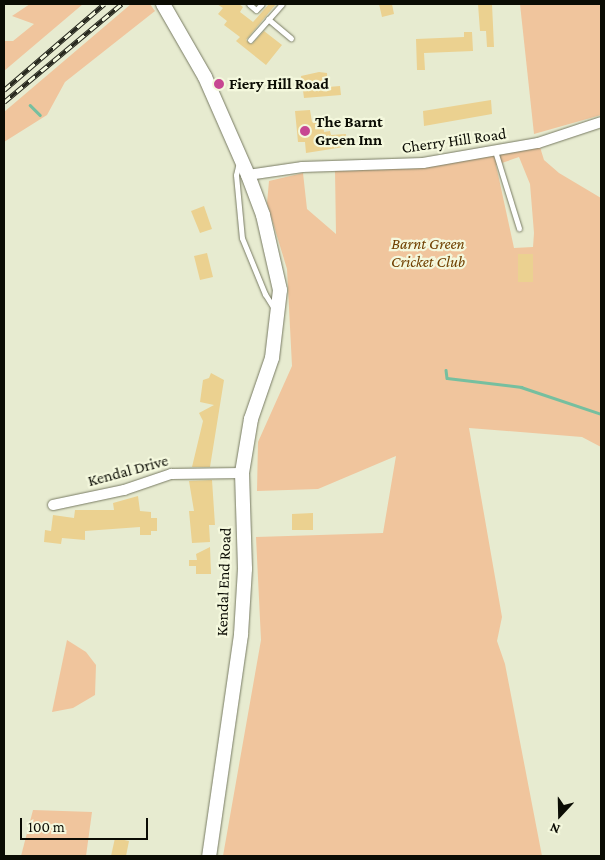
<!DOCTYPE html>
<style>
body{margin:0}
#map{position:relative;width:605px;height:860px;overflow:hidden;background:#e7ebd0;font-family:"Crimson Pro",serif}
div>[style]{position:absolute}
.green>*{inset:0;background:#f0c59d}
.stream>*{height:2.5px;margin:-1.25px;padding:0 1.25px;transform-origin:1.25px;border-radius:1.25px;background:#76bf9f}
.building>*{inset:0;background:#ebd190}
.roads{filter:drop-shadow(0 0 1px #787b63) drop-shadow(0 0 1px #787b63)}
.service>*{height:5px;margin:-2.5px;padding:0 2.5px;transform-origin:2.5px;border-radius:2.5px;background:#fff}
.minor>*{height:10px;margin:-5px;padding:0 5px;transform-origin:5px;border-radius:5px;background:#fff}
.secondary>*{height:14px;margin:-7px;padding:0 7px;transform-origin:7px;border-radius:7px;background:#fff}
.rail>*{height:4.5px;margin-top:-2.25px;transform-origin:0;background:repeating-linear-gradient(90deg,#f4f8dd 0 8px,#26271d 0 16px);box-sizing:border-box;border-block:1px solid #26271d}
.dots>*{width:14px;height:14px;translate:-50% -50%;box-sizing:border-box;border:2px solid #f4f8dd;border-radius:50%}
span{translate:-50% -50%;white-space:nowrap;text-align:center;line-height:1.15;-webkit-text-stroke:4.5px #f4f8dd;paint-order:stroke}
.poi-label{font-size:16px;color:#0b0c04;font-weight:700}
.left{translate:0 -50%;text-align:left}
.street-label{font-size:16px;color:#0b0c04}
.park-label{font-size:16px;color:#704001;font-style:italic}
.frame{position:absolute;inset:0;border:5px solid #0b0c04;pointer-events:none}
.north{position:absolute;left:535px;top:790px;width:50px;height:50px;-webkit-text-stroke:4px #f4f8dd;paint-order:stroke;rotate:201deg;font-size:14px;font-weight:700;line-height:20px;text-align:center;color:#0b0c04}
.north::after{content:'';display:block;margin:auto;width:18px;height:22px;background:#0b0c04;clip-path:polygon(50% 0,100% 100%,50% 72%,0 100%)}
.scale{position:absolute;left:20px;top:818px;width:128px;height:22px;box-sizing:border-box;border:2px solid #0b0c04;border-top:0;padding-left:6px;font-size:15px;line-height:18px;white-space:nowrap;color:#0b0c04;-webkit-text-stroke:4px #f4f8dd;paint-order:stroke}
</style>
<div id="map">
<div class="green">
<div style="clip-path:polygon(30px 4px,83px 4px,4px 71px,4px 41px,13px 41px,34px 24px,12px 16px)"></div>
<div style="clip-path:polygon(131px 4px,150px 4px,155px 11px,65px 82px,47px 115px,4px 142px,4px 112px)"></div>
<div style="clip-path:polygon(520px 4px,601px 4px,601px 115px,534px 134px)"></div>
<div style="clip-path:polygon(evenodd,540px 147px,544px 160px,559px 173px,601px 198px,601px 447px,582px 437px,469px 428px,502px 617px,497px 641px,505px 664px,542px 856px,223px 856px,261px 640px,256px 537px,383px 533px,396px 456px,318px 489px,257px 491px,258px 442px,292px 366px,287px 269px,267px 203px,269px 181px,303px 173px,307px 209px,336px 234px,335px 171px,423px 168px,540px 147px,519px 157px,530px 184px,534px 233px,533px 247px,514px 248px,496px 165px,519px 157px)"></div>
<div style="clip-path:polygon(67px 640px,86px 652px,96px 665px,95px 695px,73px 708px,52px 712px)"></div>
<div style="clip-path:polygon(33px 810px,92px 812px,86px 856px,21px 856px)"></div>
</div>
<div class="stream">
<div style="left:30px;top:105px;width:14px;rotate:45deg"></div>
<div style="left:446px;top:370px;width:8px;rotate:83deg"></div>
<div style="left:447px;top:378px;width:75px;rotate:6.9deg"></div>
<div style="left:521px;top:387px;width:84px;rotate:18.6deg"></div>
</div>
<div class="building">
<div style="clip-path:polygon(217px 4px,239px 4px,243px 7px,240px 12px,253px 22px,269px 4px,276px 4px,246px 40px,252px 44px,264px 31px,282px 45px,266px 65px,236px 41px,240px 37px,224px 25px,227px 21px,218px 14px,223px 8px)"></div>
<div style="clip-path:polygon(379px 4px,392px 4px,394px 14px,382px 17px)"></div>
<div style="clip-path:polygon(478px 4px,492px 4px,494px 47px,487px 47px,486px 31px,480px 31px)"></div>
<div style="clip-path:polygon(464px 32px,472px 32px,473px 51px,424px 53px,425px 70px,417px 70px,416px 39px,464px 37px)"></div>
<div style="clip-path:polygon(319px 72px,327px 73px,328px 87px,340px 86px,341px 95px,304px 98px,301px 76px)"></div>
<div style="clip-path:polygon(491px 100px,492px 114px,424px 126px,423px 111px)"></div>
<div style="clip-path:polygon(310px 110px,312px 122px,323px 121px,324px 132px,330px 131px,331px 135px,346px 134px,344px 147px,306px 153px,305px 142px,298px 142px,295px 111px)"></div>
<div style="clip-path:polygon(204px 206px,212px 229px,200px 233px,191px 211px)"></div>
<div style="clip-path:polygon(207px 253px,213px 277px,200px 280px,194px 256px)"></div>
<div style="clip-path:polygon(518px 254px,533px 254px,533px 282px,518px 282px)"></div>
<div style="clip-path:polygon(211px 373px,224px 380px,210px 467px,192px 467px,203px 421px,199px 413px,214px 405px,200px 402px,203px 380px,209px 378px)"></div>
<div style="clip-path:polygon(212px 480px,215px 525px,209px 525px,210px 542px,192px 543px,189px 511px,194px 511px,189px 481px)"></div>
<div style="clip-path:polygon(138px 496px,140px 511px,151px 512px,151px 518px,157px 518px,157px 531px,151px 531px,151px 535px,140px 535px,140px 527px,85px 531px,85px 540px,62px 538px,61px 544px,44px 542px,45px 530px,51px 531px,53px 515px,74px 518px,75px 510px,114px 510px,113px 503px)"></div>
<div style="clip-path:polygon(313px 513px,313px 530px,292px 530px,292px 514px)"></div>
<div style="clip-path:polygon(210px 547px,211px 574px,196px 574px,196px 566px,189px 566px,189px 560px,197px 560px,196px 554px)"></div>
<div style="clip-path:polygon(115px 838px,129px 841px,126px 856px,111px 856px)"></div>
</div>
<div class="roads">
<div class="service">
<div style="left:249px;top:4px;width:9px;rotate:41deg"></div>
<div style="left:256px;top:10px;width:8px;rotate:-45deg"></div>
<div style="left:268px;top:19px;width:30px;rotate:40deg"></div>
<div style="left:250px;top:40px;width:48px;rotate:-48.4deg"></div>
<div style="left:495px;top:151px;width:81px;rotate:72.7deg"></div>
<div style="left:239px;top:162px;width:13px;rotate:103deg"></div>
<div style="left:236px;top:175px;width:63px;rotate:84.6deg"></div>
<div style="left:242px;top:238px;width:61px;rotate:67.7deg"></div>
<div style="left:265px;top:294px;width:19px;rotate:58deg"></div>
</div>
<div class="minor">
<div style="left:248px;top:175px;width:55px;rotate:-8.4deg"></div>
<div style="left:302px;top:167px;width:121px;rotate:-1.9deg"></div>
<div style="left:423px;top:163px;width:117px;rotate:-9.9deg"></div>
<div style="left:538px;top:143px;width:66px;rotate:-18.4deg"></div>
<div style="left:53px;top:505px;width:73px;rotate:-11.9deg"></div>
<div style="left:124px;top:490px;width:50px;rotate:-18.8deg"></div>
<div style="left:171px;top:474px;width:71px;rotate:-0.8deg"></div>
</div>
<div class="secondary">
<div style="left:163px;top:4px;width:84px;rotate:60.1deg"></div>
<div style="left:205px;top:77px;width:107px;rotate:66.3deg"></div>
<div style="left:248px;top:175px;width:43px;rotate:69.4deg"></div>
<div style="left:263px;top:215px;width:77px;rotate:77.2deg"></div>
<div style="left:280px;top:290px;width:68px;rotate:96.7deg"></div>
<div style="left:272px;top:358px;width:65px;rotate:109deg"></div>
<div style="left:251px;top:419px;width:55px;rotate:99.5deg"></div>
<div style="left:242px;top:473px;width:96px;rotate:88.2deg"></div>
<div style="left:245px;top:569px;width:66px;rotate:93.5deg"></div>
<div style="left:241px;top:635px;width:223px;rotate:98.2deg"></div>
</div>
</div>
<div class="rail">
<div style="left:4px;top:90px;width:132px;rotate:-40.7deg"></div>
<div style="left:4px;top:102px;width:153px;rotate:-39.9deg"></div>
</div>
<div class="dots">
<div style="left:219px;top:84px;background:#c74792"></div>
<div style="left:305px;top:131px;background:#c74792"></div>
</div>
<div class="poi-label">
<span class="left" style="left:229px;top:84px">Fiery Hill Road</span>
<span class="left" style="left:315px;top:131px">The Barnt<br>Green Inn</span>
</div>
<div class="street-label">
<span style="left:454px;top:141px;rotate:-8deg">Cherry Hill Road</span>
<span style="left:128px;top:471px;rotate:-15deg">Kendal Drive</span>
<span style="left:224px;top:582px;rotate:-88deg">Kendal End Road</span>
</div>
<div class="park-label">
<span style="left:428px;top:253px">Barnt Green<br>Cricket Club</span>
</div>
<div class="frame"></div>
<div class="north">N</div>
<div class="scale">100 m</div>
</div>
